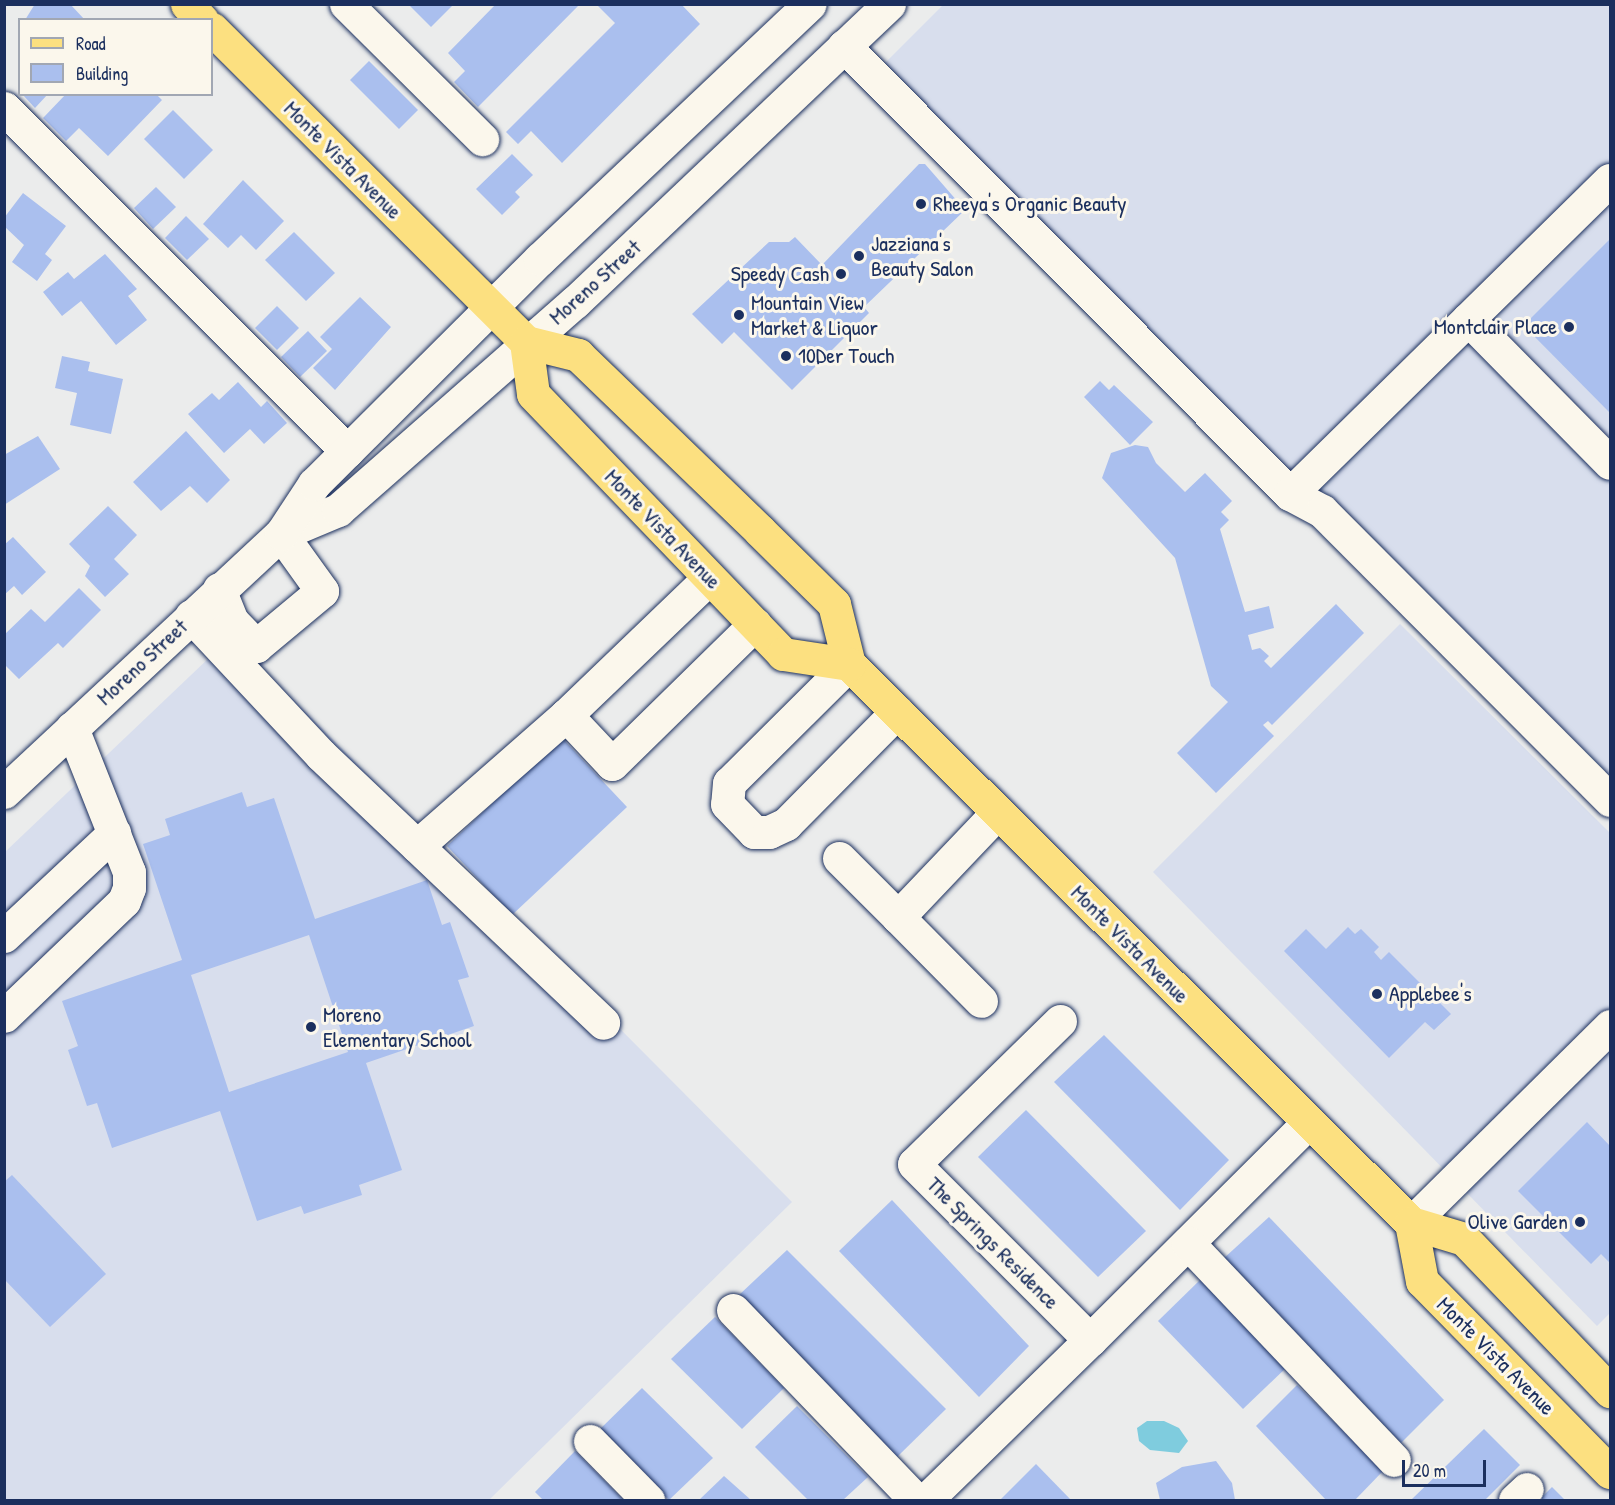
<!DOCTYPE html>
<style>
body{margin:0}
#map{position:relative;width:1615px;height:1505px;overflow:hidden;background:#ebecec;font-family:"Patrick Hand",sans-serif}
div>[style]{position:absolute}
.built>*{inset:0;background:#d8deed}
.water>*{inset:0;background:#7fccde}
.building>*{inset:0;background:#aabfee}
.roads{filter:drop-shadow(0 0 2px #1b2f5e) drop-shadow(0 0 2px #1b2f5e)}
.minor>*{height:33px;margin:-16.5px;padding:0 16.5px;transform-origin:16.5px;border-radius:16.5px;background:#fbf7ec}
.major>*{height:33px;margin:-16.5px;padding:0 16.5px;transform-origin:16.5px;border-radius:16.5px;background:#fce080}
.dots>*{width:16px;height:16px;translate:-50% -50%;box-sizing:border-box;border:3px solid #fbf7ec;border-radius:50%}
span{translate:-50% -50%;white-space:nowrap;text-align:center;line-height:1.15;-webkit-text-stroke:6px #fbf7ec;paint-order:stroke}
.street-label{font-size:22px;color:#1b2f5e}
.poi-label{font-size:22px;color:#1b2f5e}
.left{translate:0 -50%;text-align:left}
.right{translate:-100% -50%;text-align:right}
.frame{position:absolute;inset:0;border:6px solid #1b2f5e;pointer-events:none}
.legend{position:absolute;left:18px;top:18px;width:195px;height:78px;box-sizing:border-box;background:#fbf7ec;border:2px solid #a1a7b3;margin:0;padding:8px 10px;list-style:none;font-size:18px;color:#1b2f5e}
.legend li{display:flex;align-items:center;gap:12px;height:30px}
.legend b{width:30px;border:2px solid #a1a7b3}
.scale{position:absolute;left:1402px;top:1460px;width:84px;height:27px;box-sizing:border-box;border:3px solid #1b2f5e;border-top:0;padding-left:8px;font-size:18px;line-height:21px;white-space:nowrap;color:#1b2f5e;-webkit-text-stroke:4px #fbf7ec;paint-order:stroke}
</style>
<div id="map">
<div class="built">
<div style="clip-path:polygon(943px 5px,1610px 5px,1610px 786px,882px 66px)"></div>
<div style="clip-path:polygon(1400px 624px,1610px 833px,1610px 1313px,1597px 1326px,1153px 872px)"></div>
<div style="clip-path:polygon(231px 637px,792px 1202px,489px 1500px,5px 1500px,5px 852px)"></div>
</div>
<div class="water">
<div style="clip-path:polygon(1147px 1421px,1164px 1421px,1179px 1428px,1188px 1441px,1179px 1453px,1150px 1450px,1139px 1441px,1137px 1428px)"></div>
</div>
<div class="building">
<div style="clip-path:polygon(35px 4px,70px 4px,85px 20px,25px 20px)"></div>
<div style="clip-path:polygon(408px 4px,454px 4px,431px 27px)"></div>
<div style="clip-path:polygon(496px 4px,580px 4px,478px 107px,454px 82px,465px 71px,448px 53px)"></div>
<div style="clip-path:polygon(596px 4px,681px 4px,700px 24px,562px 163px,531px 131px,518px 144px,506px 132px,615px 23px)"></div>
<div style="clip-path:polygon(369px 61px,418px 110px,399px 129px,350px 80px)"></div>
<div style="clip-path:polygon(22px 94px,48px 94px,35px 108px)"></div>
<div style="clip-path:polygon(66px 94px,156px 94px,162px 100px,108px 156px,79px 128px,66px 141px,43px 118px)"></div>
<div style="clip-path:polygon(173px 110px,213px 150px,184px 179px,144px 139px)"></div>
<div style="clip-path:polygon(512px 154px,533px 175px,515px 192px,520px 197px,502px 215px,476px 189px)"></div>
<div style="clip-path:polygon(919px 164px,925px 164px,965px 210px,864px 307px,869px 313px,792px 390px,734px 332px,722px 344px,692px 314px,769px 242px,789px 242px,795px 237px,822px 265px)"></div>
<div style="clip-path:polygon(243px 180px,284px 221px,256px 250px,241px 235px,228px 248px,203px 224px)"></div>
<div style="clip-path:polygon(156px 187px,176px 207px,153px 229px,134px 208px)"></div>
<div style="clip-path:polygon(23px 193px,66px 226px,45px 254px,52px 260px,37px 281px,12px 262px,24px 245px,4px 226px,4px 218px)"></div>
<div style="clip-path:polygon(186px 216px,209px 239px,187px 260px,165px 238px)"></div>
<div style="clip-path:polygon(294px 232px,335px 273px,306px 301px,265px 260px)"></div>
<div style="clip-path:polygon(1610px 239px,1610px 413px,1529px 331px,1527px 322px)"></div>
<div style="clip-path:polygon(105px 254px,137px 289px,128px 296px,147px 320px,116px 345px,81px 301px,62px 316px,43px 292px,68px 272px,74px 279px)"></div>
<div style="clip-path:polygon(360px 297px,391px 327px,335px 390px,313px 368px,332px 349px,320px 337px)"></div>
<div style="clip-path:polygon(277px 306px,299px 328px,277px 350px,255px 328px)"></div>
<div style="clip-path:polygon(308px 331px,327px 351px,300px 377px,281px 357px)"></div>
<div style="clip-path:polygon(62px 356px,90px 362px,88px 371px,123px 379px,111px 434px,70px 425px,77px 393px,55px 388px)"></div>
<div style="clip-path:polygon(1100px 381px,1109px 390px,1114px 385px,1153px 422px,1130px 445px,1084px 397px)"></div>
<div style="clip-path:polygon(238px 382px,261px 407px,267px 401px,287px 423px,264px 444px,250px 429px,224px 453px,188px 414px,212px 393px,219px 400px)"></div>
<div style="clip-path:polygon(186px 431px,230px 480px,207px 503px,190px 486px,161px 511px,133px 482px)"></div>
<div style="clip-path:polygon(38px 436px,60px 469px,4px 505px,4px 455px)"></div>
<div style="clip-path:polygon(1135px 445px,1148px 447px,1156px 463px,1185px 492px,1205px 473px,1232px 501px,1221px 512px,1229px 520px,1220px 529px,1245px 612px,1269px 606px,1274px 628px,1248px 635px,1252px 650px,1260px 648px,1269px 656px,1264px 661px,1271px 668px,1336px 604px,1364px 633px,1272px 725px,1268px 721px,1263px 725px,1274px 736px,1216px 793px,1177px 753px,1228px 702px,1211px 686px,1175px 558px,1102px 478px,1111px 453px)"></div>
<div style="clip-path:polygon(108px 506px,137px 535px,114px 559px,129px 574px,105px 597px,85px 576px,90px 566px,69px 544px)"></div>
<div style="clip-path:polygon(13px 537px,46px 572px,22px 595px,14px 586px,4px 595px,4px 545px)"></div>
<div style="clip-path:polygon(79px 588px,101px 610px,63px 648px,58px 643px,19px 679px,4px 664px,4px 635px,31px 609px,45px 622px)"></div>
<div style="clip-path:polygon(562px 738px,627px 807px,512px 915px,447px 846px)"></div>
<div style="clip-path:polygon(evenodd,242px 792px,247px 807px,274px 798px,315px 919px,427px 880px,442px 925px,450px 922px,469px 977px,458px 980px,474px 1026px,366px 1063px,402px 1170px,359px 1185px,362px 1195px,304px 1214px,301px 1206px,257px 1221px,220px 1111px,112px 1148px,97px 1103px,87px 1106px,68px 1050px,78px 1046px,62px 1001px,182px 960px,143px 844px,170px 835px,165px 819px,242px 792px,309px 935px,348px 1052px,229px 1092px,191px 975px,309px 935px)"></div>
<div style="clip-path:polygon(1348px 927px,1355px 934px,1361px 929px,1379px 947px,1374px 952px,1381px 960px,1389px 952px,1451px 1014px,1434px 1030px,1425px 1022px,1389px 1058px,1284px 951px,1306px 929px,1326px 949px)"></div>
<div style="clip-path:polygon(1104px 1035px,1229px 1160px,1180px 1210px,1054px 1082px)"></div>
<div style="clip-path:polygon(1026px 1110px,1146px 1231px,1098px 1277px,978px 1157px)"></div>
<div style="clip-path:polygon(1587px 1122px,1610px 1146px,1610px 1263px,1601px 1254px,1591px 1264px,1518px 1191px)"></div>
<div style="clip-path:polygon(12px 1175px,106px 1274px,50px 1327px,4px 1279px,4px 1182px)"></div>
<div style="clip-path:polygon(892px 1200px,1029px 1346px,979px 1397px,839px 1251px)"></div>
<div style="clip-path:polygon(1269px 1217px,1444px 1400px,1401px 1443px,1223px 1259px)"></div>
<div style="clip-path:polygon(787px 1250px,946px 1409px,897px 1457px,739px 1295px)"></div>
<div style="clip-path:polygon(1201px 1279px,1288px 1366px,1243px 1409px,1158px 1321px)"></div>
<div style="clip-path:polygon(715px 1317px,784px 1388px,742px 1429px,671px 1359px)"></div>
<div style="clip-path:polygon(1297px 1385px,1383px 1471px,1355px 1500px,1326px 1500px,1256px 1426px)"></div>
<div style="clip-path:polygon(642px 1388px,713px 1458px,669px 1500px,597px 1432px)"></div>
<div style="clip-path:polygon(797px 1406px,868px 1477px,843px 1500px,808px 1500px,755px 1447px)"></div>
<div style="clip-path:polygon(1484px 1429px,1520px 1465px,1485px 1500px,1411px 1500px)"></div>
<div style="clip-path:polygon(575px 1451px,623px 1500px,543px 1500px,535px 1492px)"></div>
<div style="clip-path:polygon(1216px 1461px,1232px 1483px,1235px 1500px,1160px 1500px,1156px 1483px,1182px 1467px)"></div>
<div style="clip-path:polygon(1036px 1464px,1071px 1500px,1000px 1500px)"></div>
<div style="clip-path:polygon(724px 1476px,751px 1500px,699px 1500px)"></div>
<div style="clip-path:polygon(1552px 1487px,1565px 1500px,1539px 1500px)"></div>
</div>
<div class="roads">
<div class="minor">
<div style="left:346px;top:4px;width:192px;rotate:44.8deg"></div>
<div style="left:844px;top:46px;width:632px;rotate:45.13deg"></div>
<div style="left:1290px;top:494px;width:36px;rotate:28deg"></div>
<div style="left:1322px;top:511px;width:408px;rotate:45.1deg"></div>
<div style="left:4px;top:108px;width:485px;rotate:45deg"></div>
<div style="left:1468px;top:319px;width:202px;rotate:45.4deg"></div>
<div style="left:1290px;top:494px;width:448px;rotate:-44.5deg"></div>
<div style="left:281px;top:534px;width:62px;rotate:-22.8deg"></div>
<div style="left:338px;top:510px;width:315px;rotate:-41.3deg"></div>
<div style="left:575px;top:302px;width:433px;rotate:-43.5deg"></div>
<div style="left:709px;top:578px;width:198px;rotate:136.2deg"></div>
<div style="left:566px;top:715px;width:67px;rotate:46.8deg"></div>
<div style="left:612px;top:764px;width:200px;rotate:-44.4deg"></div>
<div style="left:219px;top:589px;width:35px;rotate:68deg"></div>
<div style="left:232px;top:621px;width:35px;rotate:46deg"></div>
<div style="left:256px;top:646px;width:86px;rotate:-39.8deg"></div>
<div style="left:322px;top:591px;width:70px;rotate:-125.7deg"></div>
<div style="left:191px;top:616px;width:190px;rotate:46.9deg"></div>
<div style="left:321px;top:755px;width:389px;rotate:43.5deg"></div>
<div style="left:849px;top:664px;width:169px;rotate:135.2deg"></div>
<div style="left:729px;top:783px;width:21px;rotate:95deg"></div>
<div style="left:727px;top:804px;width:39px;rotate:46deg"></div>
<div style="left:754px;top:832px;width:15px"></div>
<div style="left:769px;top:832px;width:19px;rotate:-25deg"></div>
<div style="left:786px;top:824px;width:158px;rotate:-45.3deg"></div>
<div style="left:4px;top:792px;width:379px;rotate:-43deg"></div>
<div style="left:281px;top:534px;width:60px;rotate:-56.6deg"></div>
<div style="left:314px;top:484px;width:319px;rotate:-44.9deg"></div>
<div style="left:540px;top:259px;width:371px;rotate:-43.4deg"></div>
<div style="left:417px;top:846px;width:198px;rotate:-41.3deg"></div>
<div style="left:839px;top:858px;width:83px;rotate:45deg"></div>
<div style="left:898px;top:917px;width:145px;rotate:-46.4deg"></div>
<div style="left:898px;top:917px;width:118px;rotate:45.3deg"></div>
<div style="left:4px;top:936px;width:151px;rotate:-43.1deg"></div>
<div style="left:4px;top:1016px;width:166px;rotate:-43.8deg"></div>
<div style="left:124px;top:901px;width:14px;rotate:-69deg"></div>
<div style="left:129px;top:888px;width:16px;rotate:-90deg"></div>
<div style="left:129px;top:872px;width:155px;rotate:-111.6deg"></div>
<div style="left:1060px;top:1021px;width:204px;rotate:135.6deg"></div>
<div style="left:914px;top:1164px;width:249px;rotate:45deg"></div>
<div style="left:1090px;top:1340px;width:309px;rotate:-44.9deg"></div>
<div style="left:1411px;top:1223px;width:280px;rotate:-44.7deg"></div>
<div style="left:1188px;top:1243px;width:299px;rotate:46.5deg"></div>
<div style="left:733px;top:1310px;width:264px;rotate:46.1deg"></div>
<div style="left:590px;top:1441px;width:83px;rotate:45.5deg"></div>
<div style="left:926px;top:1500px;width:229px;rotate:-44.3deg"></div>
<div style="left:1515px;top:1500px;width:16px;rotate:-43deg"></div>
</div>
<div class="major">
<div style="left:187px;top:4px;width:22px;rotate:47deg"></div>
<div style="left:212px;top:29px;width:443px;rotate:44.9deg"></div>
<div style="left:526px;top:342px;width:54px;rotate:14deg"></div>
<div style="left:578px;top:355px;width:253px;rotate:44deg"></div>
<div style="left:760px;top:531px;width:104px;rotate:44.6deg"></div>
<div style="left:834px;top:604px;width:62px;rotate:76deg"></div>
<div style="left:849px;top:664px;width:793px;rotate:44.85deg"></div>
<div style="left:1411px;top:1223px;width:55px;rotate:16.8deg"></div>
<div style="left:1464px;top:1239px;width:211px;rotate:46.2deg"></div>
<div style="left:526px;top:342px;width:52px;rotate:82.3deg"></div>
<div style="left:533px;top:394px;width:361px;rotate:46.1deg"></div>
<div style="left:783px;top:654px;width:67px;rotate:8.6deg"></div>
<div style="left:1411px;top:1223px;width:59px;rotate:79.3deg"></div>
<div style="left:1422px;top:1281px;width:268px;rotate:45.5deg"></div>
</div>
</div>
<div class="dots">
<div style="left:921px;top:204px;background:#1b2f5e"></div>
<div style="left:859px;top:256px;background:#1b2f5e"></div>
<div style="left:841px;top:274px;background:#1b2f5e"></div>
<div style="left:739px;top:315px;background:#1b2f5e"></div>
<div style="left:1569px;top:327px;background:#1b2f5e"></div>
<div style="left:786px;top:356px;background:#1b2f5e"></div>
<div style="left:1377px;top:994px;background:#1b2f5e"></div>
<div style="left:311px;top:1027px;background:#1b2f5e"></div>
<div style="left:1580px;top:1222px;background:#1b2f5e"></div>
</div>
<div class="street-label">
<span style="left:343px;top:160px;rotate:45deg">Monte Vista Avenue</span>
<span style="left:595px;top:282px;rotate:-42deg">Moreno Street</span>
<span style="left:663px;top:529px;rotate:46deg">Monte Vista Avenue</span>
<span style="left:142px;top:662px;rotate:-43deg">Moreno Street</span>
<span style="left:1130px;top:944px;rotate:45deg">Monte Vista Avenue</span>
<span style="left:993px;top:1243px;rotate:45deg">The Springs Residence</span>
<span style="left:1496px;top:1356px;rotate:45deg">Monte Vista Avenue</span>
</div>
<div class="poi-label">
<span class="left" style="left:933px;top:204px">Rheeya's Organic Beauty</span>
<span class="left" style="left:871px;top:256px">Jazziana's<br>Beauty Salon</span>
<span class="right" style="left:829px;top:274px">Speedy Cash</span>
<span class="left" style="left:751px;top:315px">Mountain View<br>Market &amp; Liquor</span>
<span class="right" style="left:1557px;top:327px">Montclair Place</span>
<span class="left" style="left:798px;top:356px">10Der Touch</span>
<span class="left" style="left:1389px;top:994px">Applebee's</span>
<span class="left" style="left:323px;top:1027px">Moreno<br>Elementary School</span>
<span class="right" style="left:1568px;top:1222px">Olive Garden</span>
</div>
<div class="frame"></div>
<ul class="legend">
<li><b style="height:8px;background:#fce080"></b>Road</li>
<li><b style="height:16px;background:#aabfee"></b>Building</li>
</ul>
<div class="scale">20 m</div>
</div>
